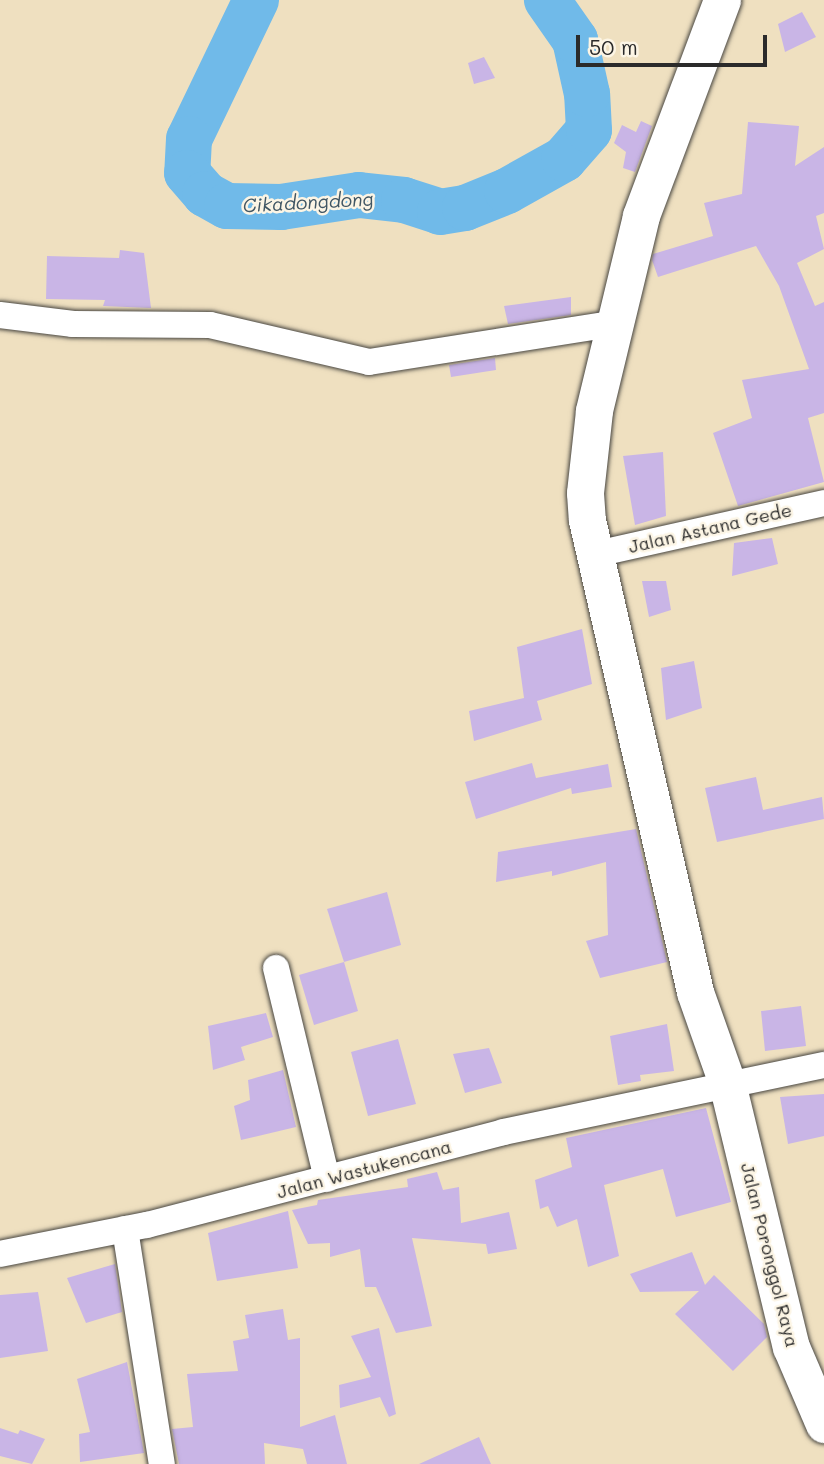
<!DOCTYPE html>
<style>
body{margin:0}
#map{position:relative;width:824px;height:1464px;overflow:hidden;background:#efe0c0;font-family:Mali,sans-serif}
div>[style]{position:absolute}
.river>*{height:46px;margin:-23px;padding:0 23px;transform-origin:23px;border-radius:23px;background:#70bae9}
.building>*{inset:0;background:#c9b5e6}
.roads{filter:drop-shadow(0 0 2px #484641) drop-shadow(0 0 2px #484641)}
.street>*{height:26px;margin:-13px;padding:0 13px;transform-origin:13px;border-radius:13px;background:#fff}
.secondary>*{height:37px;margin:-18.5px;padding:0 18.5px;transform-origin:18.5px;border-radius:18.5px;background:#fff}
span{translate:-50% -50%;white-space:nowrap;text-align:center;line-height:1.15;-webkit-text-stroke:5px #fcf5e5;paint-order:stroke}
.street-label{font-size:18px;color:#2b2b2b}
.water-label{font-size:19px;color:#405664;font-style:italic}
.scale{position:absolute;left:576px;top:35px;width:191px;height:32px;box-sizing:border-box;border:4px solid #2b2b2b;border-top:0;padding-left:9px;font-size:21px;line-height:24px;white-space:nowrap;color:#2b2b2b;-webkit-text-stroke:5px #fcf5e5;paint-order:stroke}
</style>
<div id="map">
<div class="river">
<div style="left:256px;top:0;width:154px;rotate:115.7deg"></div>
<div style="left:189px;top:139px;width:34px;rotate:93deg"></div>
<div style="left:187px;top:173px;width:28px;rotate:49deg"></div>
<div style="left:205px;top:194px;width:25px;rotate:29deg"></div>
<div style="left:227px;top:206px;width:54px;rotate:1.1deg"></div>
<div style="left:281px;top:207px;width:79px;rotate:-8.7deg"></div>
<div style="left:359px;top:195px;width:45px;rotate:6.3deg"></div>
<div style="left:404px;top:200px;width:38px;rotate:18deg"></div>
<div style="left:440px;top:212px;width:25px;rotate:-9deg"></div>
<div style="left:465px;top:208px;width:45px;rotate:-22deg"></div>
<div style="left:507px;top:191px;width:65px;rotate:-29.3deg"></div>
<div style="left:564px;top:159px;width:38px;rotate:-49deg"></div>
<div style="left:589px;top:130px;width:36px;rotate:-93deg"></div>
<div style="left:587px;top:94px;width:55px;rotate:-102.5deg"></div>
<div style="left:575px;top:40px;width:49px;rotate:-125deg"></div>
</div>
<div class="building">
<div style="clip-path:polygon(802px 12px,816px 37px,785px 52px,778px 24px)"></div>
<div style="clip-path:polygon(484px 57px,495px 78px,474px 84px,468px 63px)"></div>
<div style="clip-path:polygon(641px 121px,652px 126px,635px 172px,623px 168px,626px 152px,614px 143px,622px 125px,636px 132px)"></div>
<div style="clip-path:polygon(748px 122px,799px 126px,795px 166px,824px 147px,824px 213px,816px 216px,824px 249px,797px 263px,815px 306px,824px 302px,824px 413px,808px 418px,824px 482px,738px 506px,713px 433px,752px 418px,742px 380px,809px 369px,779px 286px,756px 246px,658px 277px,652px 260px,653px 254px,713px 236px,704px 203px,742px 194px)"></div>
<div style="clip-path:polygon(120px 250px,144px 253px,151px 308px,103px 306px,105px 300px,46px 299px,47px 256px,119px 258px)"></div>
<div style="clip-path:polygon(571px 297px,571px 315px,508px 324px,504px 306px)"></div>
<div style="clip-path:polygon(495px 358px,496px 370px,451px 377px,449px 365px)"></div>
<div style="clip-path:polygon(663px 452px,666px 516px,635px 525px,623px 456px)"></div>
<div style="clip-path:polygon(772px 538px,778px 564px,732px 576px,734px 543px)"></div>
<div style="clip-path:polygon(642px 581px,666px 581px,671px 610px,649px 617px)"></div>
<div style="clip-path:polygon(582px 629px,592px 684px,537px 701px,542px 720px,474px 741px,469px 711px,524px 698px,517px 647px)"></div>
<div style="clip-path:polygon(694px 661px,702px 708px,666px 720px,661px 668px)"></div>
<div style="clip-path:polygon(532px 763px,536px 778px,608px 764px,612px 787px,572px 794px,571px 788px,476px 819px,465px 782px)"></div>
<div style="clip-path:polygon(756px 777px,763px 810px,822px 797px,824px 819px,717px 842px,705px 788px)"></div>
<div style="clip-path:polygon(636px 829px,667px 962px,600px 978px,586px 941px,608px 935px,606px 862px,552px 876px,552px 871px,496px 882px,498px 852px)"></div>
<div style="clip-path:polygon(387px 892px,401px 945px,344px 962px,327px 909px)"></div>
<div style="clip-path:polygon(344px 962px,358px 1011px,314px 1025px,299px 975px)"></div>
<div style="clip-path:polygon(801px 1006px,806px 1046px,765px 1051px,761px 1011px)"></div>
<div style="clip-path:polygon(266px 1013px,273px 1037px,241px 1047px,245px 1060px,213px 1070px,208px 1026px)"></div>
<div style="clip-path:polygon(667px 1024px,674px 1071px,640px 1075px,641px 1081px,618px 1085px,610px 1036px)"></div>
<div style="clip-path:polygon(398px 1039px,416px 1104px,368px 1116px,351px 1052px)"></div>
<div style="clip-path:polygon(489px 1048px,502px 1083px,465px 1093px,453px 1054px)"></div>
<div style="clip-path:polygon(283px 1070px,296px 1127px,241px 1140px,234px 1106px,250px 1100px,248px 1080px)"></div>
<div style="clip-path:polygon(824px 1094px,824px 1136px,788px 1144px,780px 1097px)"></div>
<div style="clip-path:polygon(706px 1108px,731px 1202px,676px 1217px,663px 1169px,604px 1185px,619px 1256px,588px 1267px,577px 1219px,557px 1227px,548px 1206px,540px 1209px,535px 1180px,572px 1167px,566px 1138px)"></div>
<div style="clip-path:polygon(437px 1172px,443px 1190px,459px 1187px,461px 1223px,509px 1212px,517px 1249px,488px 1254px,486px 1244px,412px 1238px,432px 1326px,396px 1333px,376px 1287px,365px 1287px,360px 1249px,330px 1257px,330px 1243px,308px 1244px,292px 1210px,317px 1205px,318px 1200px,408px 1187px,407px 1179px)"></div>
<div style="clip-path:polygon(288px 1211px,298px 1268px,217px 1281px,208px 1233px)"></div>
<div style="clip-path:polygon(692px 1252px,705px 1285px,714px 1275px,764px 1324px,767px 1337px,733px 1371px,675px 1314px,699px 1291px,640px 1292px,630px 1274px)"></div>
<div style="clip-path:polygon(115px 1264px,122px 1312px,86px 1323px,67px 1278px)"></div>
<div style="clip-path:polygon(38px 1292px,48px 1351px,0 1358px,0 1295px)"></div>
<div style="clip-path:polygon(283px 1309px,288px 1340px,300px 1338px,300px 1427px,335px 1415px,347px 1464px,307px 1464px,303px 1449px,264px 1443px,265px 1464px,179px 1464px,172px 1429px,193px 1427px,187px 1374px,238px 1371px,233px 1341px,249px 1338px,245px 1315px)"></div>
<div style="clip-path:polygon(379px 1328px,396px 1414px,389px 1417px,380px 1397px,340px 1408px,339px 1385px,371px 1377px,351px 1336px)"></div>
<div style="clip-path:polygon(127px 1362px,144px 1453px,80px 1462px,79px 1434px,90px 1432px,77px 1379px)"></div>
<div style="clip-path:polygon(0 1428px,18px 1434px,20px 1430px,45px 1439px,32px 1464px,0 1456px)"></div>
<div style="clip-path:polygon(479px 1437px,491px 1464px,419px 1464px)"></div>
</div>
<div class="roads">
<div class="street">
<div style="left:0;top:315px;width:74px;rotate:7deg"></div>
<div style="left:73px;top:324px;width:137px;rotate:0.4deg"></div>
<div style="left:210px;top:325px;width:163px;rotate:13.1deg"></div>
<div style="left:369px;top:362px;width:246px;rotate:-8.9deg"></div>
<div style="left:596px;top:554px;width:234px;rotate:-12.6deg"></div>
<div style="left:276px;top:968px;width:217px;rotate:76.4deg"></div>
<div style="left:125px;top:1229px;width:238px;rotate:81.1deg"></div>
<div style="left:0;top:1254px;width:150px;rotate:-11.2deg"></div>
<div style="left:147px;top:1225px;width:368px;rotate:-14.6deg"></div>
<div style="left:503px;top:1132px;width:328px;rotate:-11.8deg"></div>
</div>
<div class="secondary">
<div style="left:722px;top:0;width:231px;rotate:110.6deg"></div>
<div style="left:641px;top:216px;width:201px;rotate:103.6deg"></div>
<div style="left:594px;top:411px;width:82px;rotate:96.3deg"></div>
<div style="left:585px;top:493px;width:27px;rotate:86deg"></div>
<div style="left:587px;top:520px;width:484px;rotate:77.1deg"></div>
<div style="left:695px;top:992px;width:96px;rotate:70.6deg"></div>
<div style="left:727px;top:1083px;width:272px;rotate:76.4deg"></div>
<div style="left:791px;top:1347px;width:84px;rotate:66.8deg"></div>
</div>
</div>
<div class="street-label">
<span style="left:710px;top:528px;rotate:-13deg">Jalan Astana Gede</span>
<span style="left:364px;top:1169px;rotate:-15deg">Jalan Wastukencana</span>
<span style="left:770px;top:1255px;rotate:76deg">Jalan Poronggol Raya</span>
</div>
<div class="water-label">
<span style="left:308px;top:202px;rotate:-3deg">Cikadongdong</span>
</div>
<div class="scale">50 m</div>
</div>
